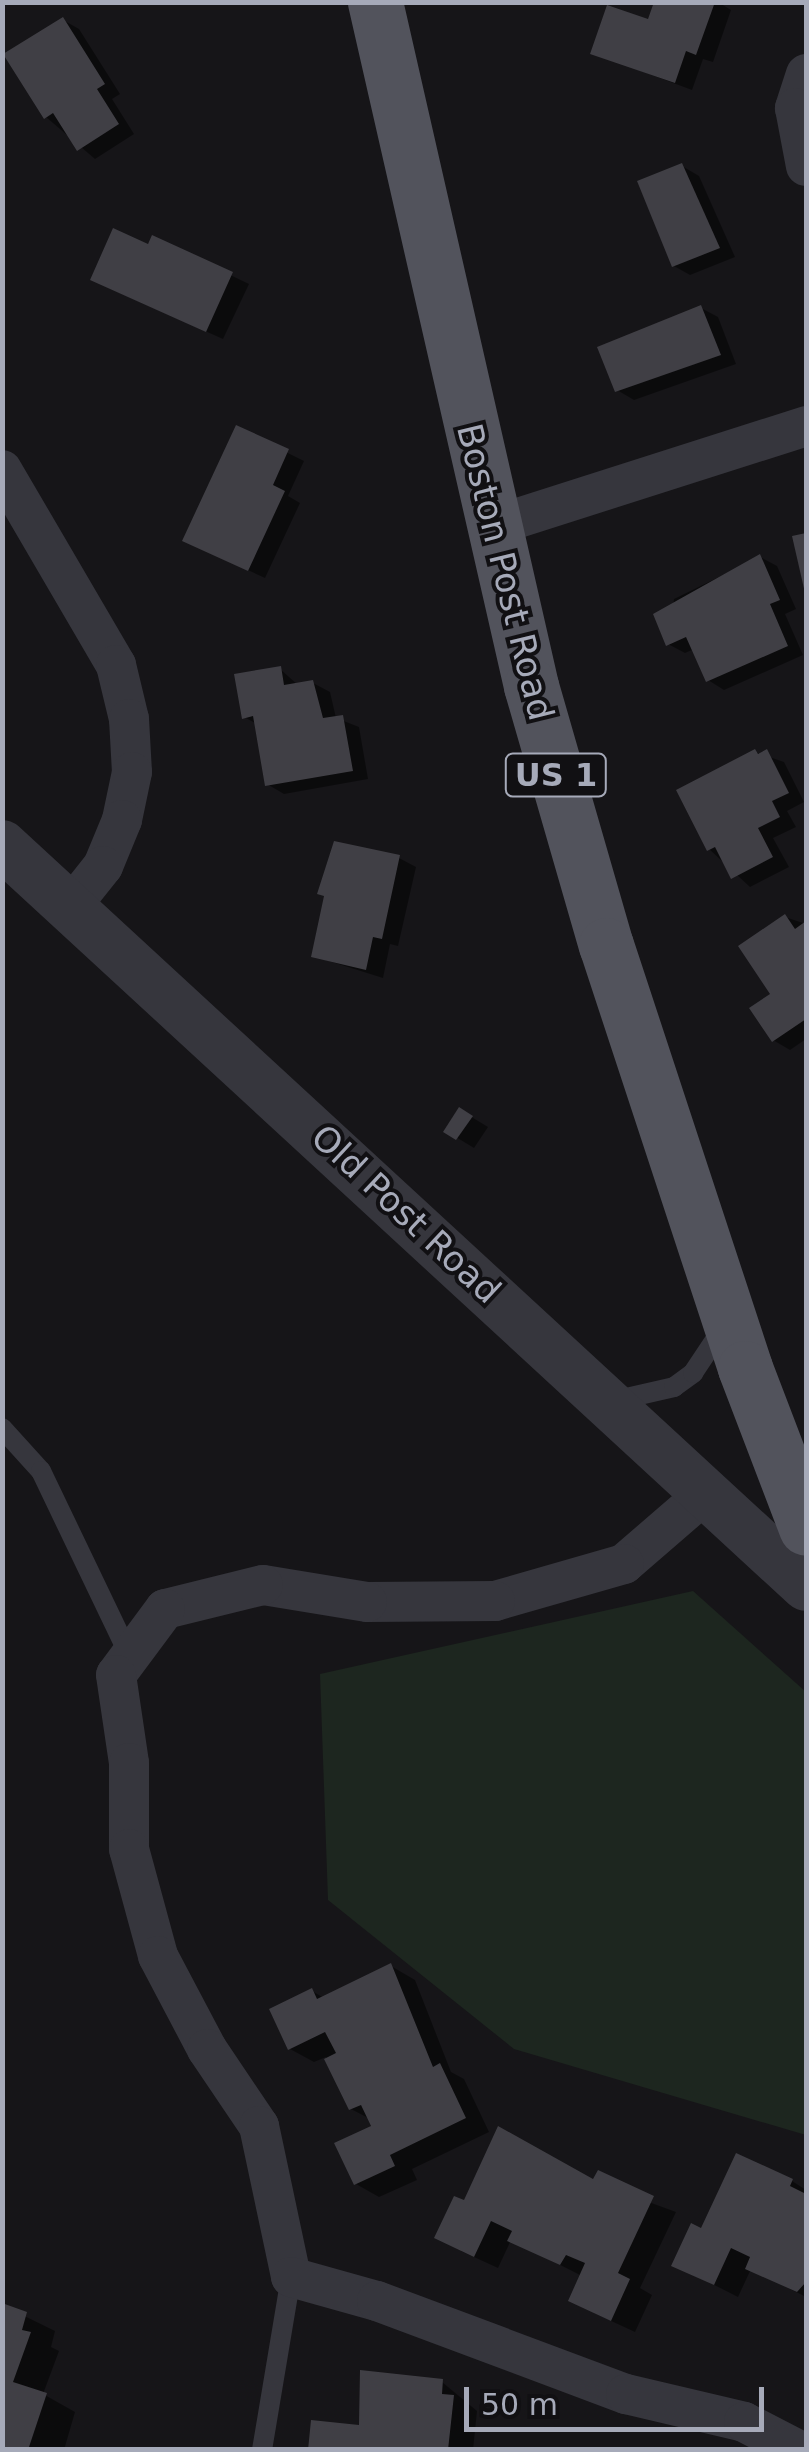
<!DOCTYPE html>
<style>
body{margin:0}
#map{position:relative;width:809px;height:2452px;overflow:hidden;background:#161518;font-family:"DejaVu Sans",sans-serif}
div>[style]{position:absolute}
.green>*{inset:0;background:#1d261f}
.shadow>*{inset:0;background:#0007}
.building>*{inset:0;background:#403f45}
.service>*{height:20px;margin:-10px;padding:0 10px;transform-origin:10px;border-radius:10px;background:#36363d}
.minor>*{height:40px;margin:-20px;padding:0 20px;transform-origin:20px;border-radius:20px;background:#36363d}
.tertiary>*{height:50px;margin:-25px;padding:0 25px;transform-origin:25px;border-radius:25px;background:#36363d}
.primary>*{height:55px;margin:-27.5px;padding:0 27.5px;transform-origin:27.5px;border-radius:27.5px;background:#52535c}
span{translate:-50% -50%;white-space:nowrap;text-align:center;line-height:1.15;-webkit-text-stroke:8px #111013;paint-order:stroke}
.shield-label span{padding:2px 8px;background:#111013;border:2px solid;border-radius:8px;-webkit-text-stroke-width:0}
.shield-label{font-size:32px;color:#a6aab9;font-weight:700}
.street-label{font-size:35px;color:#a6aab9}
.frame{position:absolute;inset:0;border:5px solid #a6aab9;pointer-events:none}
.scale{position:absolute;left:464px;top:2387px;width:300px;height:45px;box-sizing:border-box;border:5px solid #a6aab9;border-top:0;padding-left:12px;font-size:30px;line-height:35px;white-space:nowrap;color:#a6aab9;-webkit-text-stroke:8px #111013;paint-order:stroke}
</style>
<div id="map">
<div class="green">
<div style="clip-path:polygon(693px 1591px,806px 1692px,806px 2135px,514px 2049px,328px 1900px,320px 1674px)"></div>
</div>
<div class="shadow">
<div style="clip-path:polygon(656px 2px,718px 2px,731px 10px,713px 62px,703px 59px,692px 90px,593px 53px,650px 22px)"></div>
<div style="clip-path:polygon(63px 20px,79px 29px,120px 94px,112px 99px,134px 134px,95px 159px,46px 117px)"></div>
<div style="clip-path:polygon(682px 166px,699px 176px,735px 257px,690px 275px,674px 266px)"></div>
<div style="clip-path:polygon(153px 238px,249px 284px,223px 339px,109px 288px)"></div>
<div style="clip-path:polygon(701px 308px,718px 317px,736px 364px,634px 400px,617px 390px)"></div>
<div style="clip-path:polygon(237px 428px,304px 461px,288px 496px,300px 503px,265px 578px,202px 549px)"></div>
<div style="clip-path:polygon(760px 557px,777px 566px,796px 609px,785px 614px,803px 655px,724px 690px,708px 680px,694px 649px,685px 653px,668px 644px,674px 599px)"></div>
<div style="clip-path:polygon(280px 669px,298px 685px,313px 683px,330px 692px,336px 718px,359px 727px,368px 779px,284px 794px,267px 784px,257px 724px,244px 717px)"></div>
<div style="clip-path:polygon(755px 752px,784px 762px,804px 802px,787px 811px,796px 827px,773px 838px,789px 867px,750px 887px,709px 849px)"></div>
<div style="clip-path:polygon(399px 858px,416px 867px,398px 946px,390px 944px,383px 978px,313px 956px,326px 896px)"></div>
<div style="clip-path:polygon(785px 917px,806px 924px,806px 1039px,790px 1050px,773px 1040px)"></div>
<div style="clip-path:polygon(460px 1110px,488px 1127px,474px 1148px,446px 1131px)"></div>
<div style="clip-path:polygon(391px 1966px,415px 1980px,451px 2072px,464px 2079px,489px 2132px,412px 2169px,417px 2180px,379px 2197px,356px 2184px,372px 2120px,351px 2109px,326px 2057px,314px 2062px,290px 2049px,312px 1991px,324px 1998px)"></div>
<div style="clip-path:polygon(792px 2181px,806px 2190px,806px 2297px,751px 2269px,738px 2297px,675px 2265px,703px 2231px)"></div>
<div style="clip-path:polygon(594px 2182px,676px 2212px,640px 2288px,652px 2295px,635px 2332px,594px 2313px,582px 2276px,511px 2240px,498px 2268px,461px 2251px,465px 2204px)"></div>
<div style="clip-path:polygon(2px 2305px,55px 2331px,51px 2347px,59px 2351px,43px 2394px,75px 2412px,64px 2450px,2px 2450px)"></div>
<div style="clip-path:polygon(442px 2382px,477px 2411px,473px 2450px,311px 2450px)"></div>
</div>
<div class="building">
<div style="clip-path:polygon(654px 2px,715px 2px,696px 55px,686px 51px,675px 83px,590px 54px,607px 5px,648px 19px)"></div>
<div style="clip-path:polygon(63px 17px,105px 84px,97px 89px,119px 124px,77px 151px,53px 113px,44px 119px,3px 54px)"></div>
<div style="clip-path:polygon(682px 163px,720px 248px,672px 267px,637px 181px)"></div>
<div style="clip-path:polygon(113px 228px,148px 244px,152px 235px,233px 272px,206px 332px,90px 280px)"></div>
<div style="clip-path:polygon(701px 305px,721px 355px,615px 392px,597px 347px)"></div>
<div style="clip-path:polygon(236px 425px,289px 449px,273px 485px,285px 491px,248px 571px,182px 541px)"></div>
<div style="clip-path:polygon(806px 533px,806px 593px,805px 593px,792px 536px)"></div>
<div style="clip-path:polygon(760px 554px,780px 600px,770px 604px,788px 646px,706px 682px,686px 637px,666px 646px,653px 614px)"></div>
<div style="clip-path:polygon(281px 666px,284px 685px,313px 680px,323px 718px,343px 715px,353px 771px,265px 786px,253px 716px,242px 719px,234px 674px)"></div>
<div style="clip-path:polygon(755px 749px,758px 754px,767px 749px,789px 793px,772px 801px,780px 817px,758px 828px,773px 857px,731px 879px,715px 847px,707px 851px,676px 790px)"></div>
<div style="clip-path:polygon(334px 841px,400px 855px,382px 939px,373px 937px,366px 970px,311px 957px,324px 896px,317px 894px)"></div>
<div style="clip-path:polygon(785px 914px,795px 929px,806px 921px,806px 1019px,772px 1042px,749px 1008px,770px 994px,738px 946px)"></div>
<div style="clip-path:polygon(459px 1107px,473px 1116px,456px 1140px,443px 1132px)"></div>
<div style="clip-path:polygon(391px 1963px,433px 2067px,440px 2063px,466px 2118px,390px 2155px,395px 2166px,354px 2185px,334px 2143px,371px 2126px,361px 2105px,349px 2110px,324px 2059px,336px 2053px,325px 2032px,288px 2050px,269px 2009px,312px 1988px,317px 1999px)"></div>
<div style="clip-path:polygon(498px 2126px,593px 2179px,598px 2170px,654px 2196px,618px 2273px,630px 2279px,611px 2321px,568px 2301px,585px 2263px,566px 2255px,560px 2265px,507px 2241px,512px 2231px,491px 2221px,474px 2257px,434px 2238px,454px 2196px,464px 2200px)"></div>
<div style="clip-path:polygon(736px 2153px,793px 2179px,790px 2186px,806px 2194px,806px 2282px,797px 2292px,745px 2269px,750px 2257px,731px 2248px,714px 2285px,671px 2266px,691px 2223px,701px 2228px)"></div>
<div style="clip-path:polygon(2px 2303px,27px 2312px,22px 2330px,31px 2332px,13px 2382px,47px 2393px,28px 2450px,2px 2450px)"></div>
<div style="clip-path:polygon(360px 2370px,443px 2379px,442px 2394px,454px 2395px,448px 2450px,308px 2450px,311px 2420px,359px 2425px)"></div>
</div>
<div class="service">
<div style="left:613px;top:1401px;width:63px;rotate:-12.9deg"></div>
<div style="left:674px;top:1387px;width:24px;rotate:-36deg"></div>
<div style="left:693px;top:1373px;width:54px;rotate:-56.3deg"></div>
<div style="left:2px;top:1428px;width:58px;rotate:47.8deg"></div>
<div style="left:41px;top:1471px;width:206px;rotate:64.4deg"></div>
<div style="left:262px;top:2450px;width:175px;rotate:-80.5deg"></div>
</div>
<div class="minor">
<div style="left:806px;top:74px;width:36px;rotate:108deg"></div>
<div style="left:795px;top:108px;width:59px;rotate:79.3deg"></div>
<div style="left:2px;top:470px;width:226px;rotate:59.7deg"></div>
<div style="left:116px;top:665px;width:56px;rotate:76.5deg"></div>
<div style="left:129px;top:719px;width:53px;rotate:86.8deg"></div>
<div style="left:132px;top:772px;width:49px;rotate:101.8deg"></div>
<div style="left:122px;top:820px;width:50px;rotate:112.4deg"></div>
<div style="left:103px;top:866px;width:50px;rotate:128.5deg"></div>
<div style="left:493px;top:526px;width:329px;rotate:-17.7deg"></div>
<div style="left:706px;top:1493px;width:108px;rotate:139.1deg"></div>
<div style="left:624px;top:1564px;width:134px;rotate:164deg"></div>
<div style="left:495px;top:1601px;width:128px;rotate:179.6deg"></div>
<div style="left:367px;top:1602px;width:105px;rotate:-170.7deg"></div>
<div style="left:263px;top:1585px;width:101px;rotate:166.2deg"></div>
<div style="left:165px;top:1609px;width:82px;rotate:126.6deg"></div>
<div style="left:116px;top:1675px;width:89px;rotate:81.6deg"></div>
<div style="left:129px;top:1763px;width:86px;rotate:90deg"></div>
<div style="left:129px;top:1849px;width:111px;rotate:74.8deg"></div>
<div style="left:158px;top:1956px;width:105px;rotate:62.2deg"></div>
<div style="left:207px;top:2049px;width:93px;rotate:56deg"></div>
<div style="left:259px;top:2126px;width:154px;rotate:78deg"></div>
<div style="left:291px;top:2277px;width:89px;rotate:15.6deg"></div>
<div style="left:377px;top:2301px;width:266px;rotate:20.5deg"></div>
<div style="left:626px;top:2394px;width:121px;rotate:13.3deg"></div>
<div style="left:744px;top:2422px;width:61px;rotate:27.4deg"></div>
</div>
<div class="tertiary">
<div style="left:2px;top:845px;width:1093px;rotate:42.66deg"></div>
</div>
<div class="primary">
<div style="left:375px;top:2px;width:702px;rotate:77.15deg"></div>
<div style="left:531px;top:686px;width:270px;rotate:73.9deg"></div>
<div style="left:606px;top:945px;width:445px;rotate:71.8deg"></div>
<div style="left:745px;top:1368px;width:171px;rotate:69.1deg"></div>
</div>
<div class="shield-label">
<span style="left:556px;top:775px">US 1</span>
</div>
<div class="street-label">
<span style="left:505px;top:572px;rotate:76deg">Boston Post Road</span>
<span style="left:406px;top:1214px;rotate:43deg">Old Post Road</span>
</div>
<div class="frame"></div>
<div class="scale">50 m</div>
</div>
